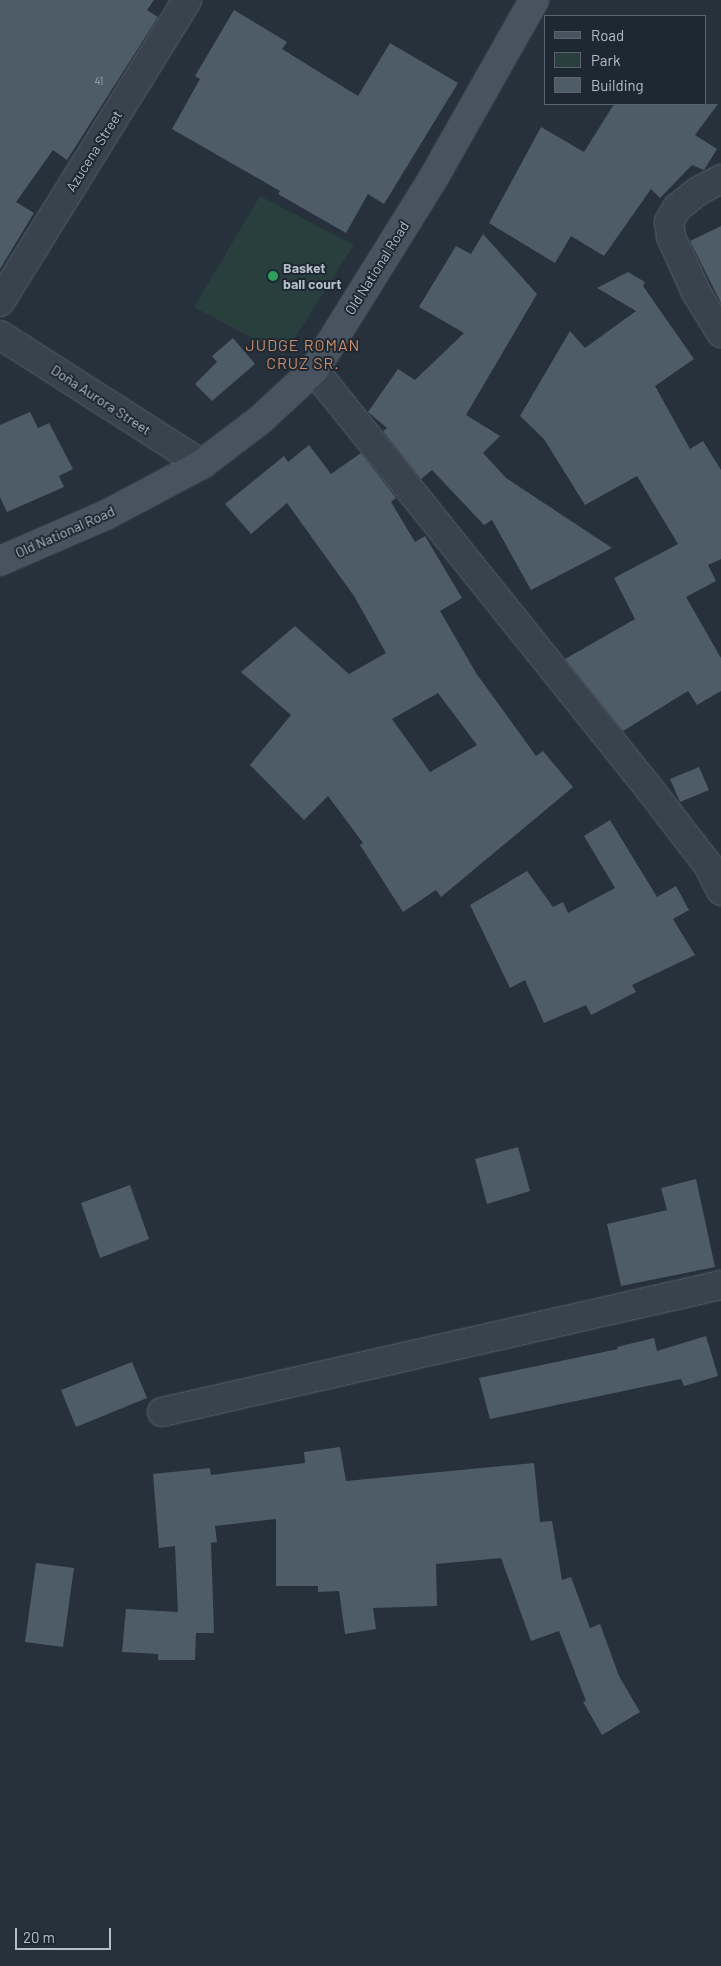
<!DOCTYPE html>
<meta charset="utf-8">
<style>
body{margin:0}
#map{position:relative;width:721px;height:1966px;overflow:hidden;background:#26313c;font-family:Barlow,sans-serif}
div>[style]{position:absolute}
.green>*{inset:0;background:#293f3e}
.building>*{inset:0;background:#4e5c67}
.roads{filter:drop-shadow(0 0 1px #57616b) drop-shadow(0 0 1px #57616b)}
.street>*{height:28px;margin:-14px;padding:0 14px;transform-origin:14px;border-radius:14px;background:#39434d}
.secondary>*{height:28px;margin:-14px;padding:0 14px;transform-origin:14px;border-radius:14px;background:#48535f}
.dots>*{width:14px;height:14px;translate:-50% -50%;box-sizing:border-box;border:2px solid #1e2832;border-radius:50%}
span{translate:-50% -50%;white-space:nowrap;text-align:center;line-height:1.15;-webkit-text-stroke:4px #1e2832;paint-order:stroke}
.number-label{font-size:11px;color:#9ba6b0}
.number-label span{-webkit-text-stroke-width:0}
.street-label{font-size:14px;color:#b5bec8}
.poi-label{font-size:14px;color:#b5bec8;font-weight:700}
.left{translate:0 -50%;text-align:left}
.quarter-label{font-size:16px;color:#ce8c6a;letter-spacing:1px}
.legend{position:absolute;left:544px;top:15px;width:162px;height:90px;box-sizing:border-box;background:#1e2832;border:1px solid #5a646e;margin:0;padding:6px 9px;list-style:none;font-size:15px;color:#b5bec8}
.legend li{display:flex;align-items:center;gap:10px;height:25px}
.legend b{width:25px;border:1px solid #5a646e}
.scale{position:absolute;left:15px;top:1928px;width:96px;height:22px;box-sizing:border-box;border:2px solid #b5bec8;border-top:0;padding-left:6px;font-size:15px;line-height:18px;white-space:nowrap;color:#b5bec8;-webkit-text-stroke:4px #1e2832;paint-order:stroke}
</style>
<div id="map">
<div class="green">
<div style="clip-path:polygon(260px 196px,354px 245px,284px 355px,194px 307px)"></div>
</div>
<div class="building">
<div style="clip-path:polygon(0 0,154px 0,147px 10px,158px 17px,67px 160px,53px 150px,16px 202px,34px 213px,0 269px)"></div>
<div style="clip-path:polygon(234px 10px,287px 42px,282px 49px,358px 96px,390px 43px,458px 83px,384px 204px,368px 194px,346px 233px,278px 194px,280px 191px,172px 129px,200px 79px,195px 76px)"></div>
<div style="clip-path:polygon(614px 104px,718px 104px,695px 135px,717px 149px,704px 170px,692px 165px,660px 198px,651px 189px,604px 256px,571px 236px,555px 263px,489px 223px,541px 127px,584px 152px)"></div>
<div style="clip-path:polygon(721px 226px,721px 303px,690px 241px)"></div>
<div style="clip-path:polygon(483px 234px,537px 294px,466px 415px,500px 436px,483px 453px,506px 478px,612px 548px,531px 590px,492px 520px,484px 525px,432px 470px,421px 479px,383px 431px,387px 428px,368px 412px,398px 369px,415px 380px,464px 333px,419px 307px,456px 246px,471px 254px)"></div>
<div style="clip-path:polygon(628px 272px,645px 282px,643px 286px,694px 359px,655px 386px,690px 449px,703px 441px,721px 470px,721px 559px,708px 565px,716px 581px,686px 597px,721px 658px,721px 691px,697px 705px,688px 691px,623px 731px,565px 659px,635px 619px,614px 578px,678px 544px,637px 476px,585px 505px,544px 439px,520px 416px,570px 331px,585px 348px,636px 311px,597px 288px)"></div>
<div style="clip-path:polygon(233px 338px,255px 364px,212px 401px,195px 384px,217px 362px,212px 356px)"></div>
<div style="clip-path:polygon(30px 412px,38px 428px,49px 423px,73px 469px,59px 476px,64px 487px,7px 512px,0 497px,0 425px)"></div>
<div style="clip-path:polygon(evenodd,309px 445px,331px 474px,361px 453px,396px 498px,391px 502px,415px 542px,425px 536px,462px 598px,440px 611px,476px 673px,536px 756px,543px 751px,573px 787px,441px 897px,436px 890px,403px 912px,360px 845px,363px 843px,328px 796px,304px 820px,250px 765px,291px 715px,241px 672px,295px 626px,349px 674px,386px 653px,354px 596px,287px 503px,251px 534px,225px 504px,284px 456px,288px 462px,309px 445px,438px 693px,477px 745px,430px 772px,392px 719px,438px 693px)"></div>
<div style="clip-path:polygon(699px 767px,709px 790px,680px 802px,670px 779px)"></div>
<div style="clip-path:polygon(610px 820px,657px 897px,676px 886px,689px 910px,673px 919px,695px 955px,632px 985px,636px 992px,591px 1015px,586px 1005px,544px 1023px,525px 980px,510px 988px,470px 905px,527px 871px,553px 907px,563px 902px,568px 913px,615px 888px,584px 836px)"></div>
<div style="clip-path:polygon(518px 1147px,530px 1191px,487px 1204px,475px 1159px)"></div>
<div style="clip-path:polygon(696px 1179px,715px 1267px,621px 1286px,607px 1224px,667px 1210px,661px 1188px)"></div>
<div style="clip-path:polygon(130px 1185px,149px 1239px,100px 1258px,81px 1203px)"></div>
<div style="clip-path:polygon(706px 1336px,718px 1376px,684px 1386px,681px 1379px,490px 1419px,479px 1378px,618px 1349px,617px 1347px,654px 1338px,657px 1351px)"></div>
<div style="clip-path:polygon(132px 1362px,147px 1398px,76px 1427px,61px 1390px)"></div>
<div style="clip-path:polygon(340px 1447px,346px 1481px,534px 1463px,540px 1522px,552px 1521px,562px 1580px,571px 1577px,590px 1628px,600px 1624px,619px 1676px,640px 1712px,602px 1735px,583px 1702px,586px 1701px,559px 1631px,531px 1641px,501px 1558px,436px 1564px,437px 1606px,373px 1608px,376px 1629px,345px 1634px,339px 1591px,318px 1592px,318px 1586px,276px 1586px,276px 1519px,215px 1526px,217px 1542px,211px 1543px,214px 1633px,196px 1633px,195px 1660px,158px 1660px,158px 1654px,122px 1652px,126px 1609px,178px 1612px,175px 1546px,159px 1548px,153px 1474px,210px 1468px,211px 1475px,305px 1463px,304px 1452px)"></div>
<div style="clip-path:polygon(36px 1563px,74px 1568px,63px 1647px,25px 1642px)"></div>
</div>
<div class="roads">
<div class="street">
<div style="left:721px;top:179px;width:26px;rotate:152deg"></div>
<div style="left:698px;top:191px;width:27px;rotate:141deg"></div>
<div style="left:677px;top:208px;width:16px;rotate:120deg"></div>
<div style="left:669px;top:222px;width:15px;rotate:82deg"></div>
<div style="left:671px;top:237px;width:63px;rotate:65.5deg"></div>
<div style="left:697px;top:294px;width:46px;rotate:58.4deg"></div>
<div style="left:0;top:302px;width:355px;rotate:-58.2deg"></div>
<div style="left:0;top:335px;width:240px;rotate:32.6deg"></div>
<div style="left:314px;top:370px;width:534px;rotate:51.31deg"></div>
<div style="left:648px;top:787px;width:98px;rotate:52.4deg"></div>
<div style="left:708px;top:865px;width:29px;rotate:63deg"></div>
<div style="left:162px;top:1412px;width:573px;rotate:-12.8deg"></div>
</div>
<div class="secondary">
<div style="left:0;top:561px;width:116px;rotate:-23.5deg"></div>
<div style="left:106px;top:515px;width:109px;rotate:-28deg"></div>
<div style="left:202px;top:464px;width:73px;rotate:-37.2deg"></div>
<div style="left:260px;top:420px;width:74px;rotate:-42.8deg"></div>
<div style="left:314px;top:370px;width:227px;rotate:-58.1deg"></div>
<div style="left:434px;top:177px;width:203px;rotate:-60.5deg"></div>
</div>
</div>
<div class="dots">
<div style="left:273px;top:276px;background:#2e9e5b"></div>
</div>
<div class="number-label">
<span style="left:99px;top:81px">41</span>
</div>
<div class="street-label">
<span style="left:94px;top:151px;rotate:-58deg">Azucena Street</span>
<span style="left:377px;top:268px;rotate:-58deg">Old National Road</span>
<span style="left:101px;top:400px;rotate:33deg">Doña Aurora Street</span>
<span style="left:65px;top:532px;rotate:-24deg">Old National Road</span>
</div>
<div class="poi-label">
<span class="left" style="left:283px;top:276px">Basket<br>ball court</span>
</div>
<div class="quarter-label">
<span style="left:303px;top:354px">JUDGE ROMAN<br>CRUZ SR.</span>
</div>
<ul class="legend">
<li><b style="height:6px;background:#48535f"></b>Road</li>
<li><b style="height:14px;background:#293f3e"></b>Park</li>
<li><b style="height:14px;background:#4e5c67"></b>Building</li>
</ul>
<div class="scale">20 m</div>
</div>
